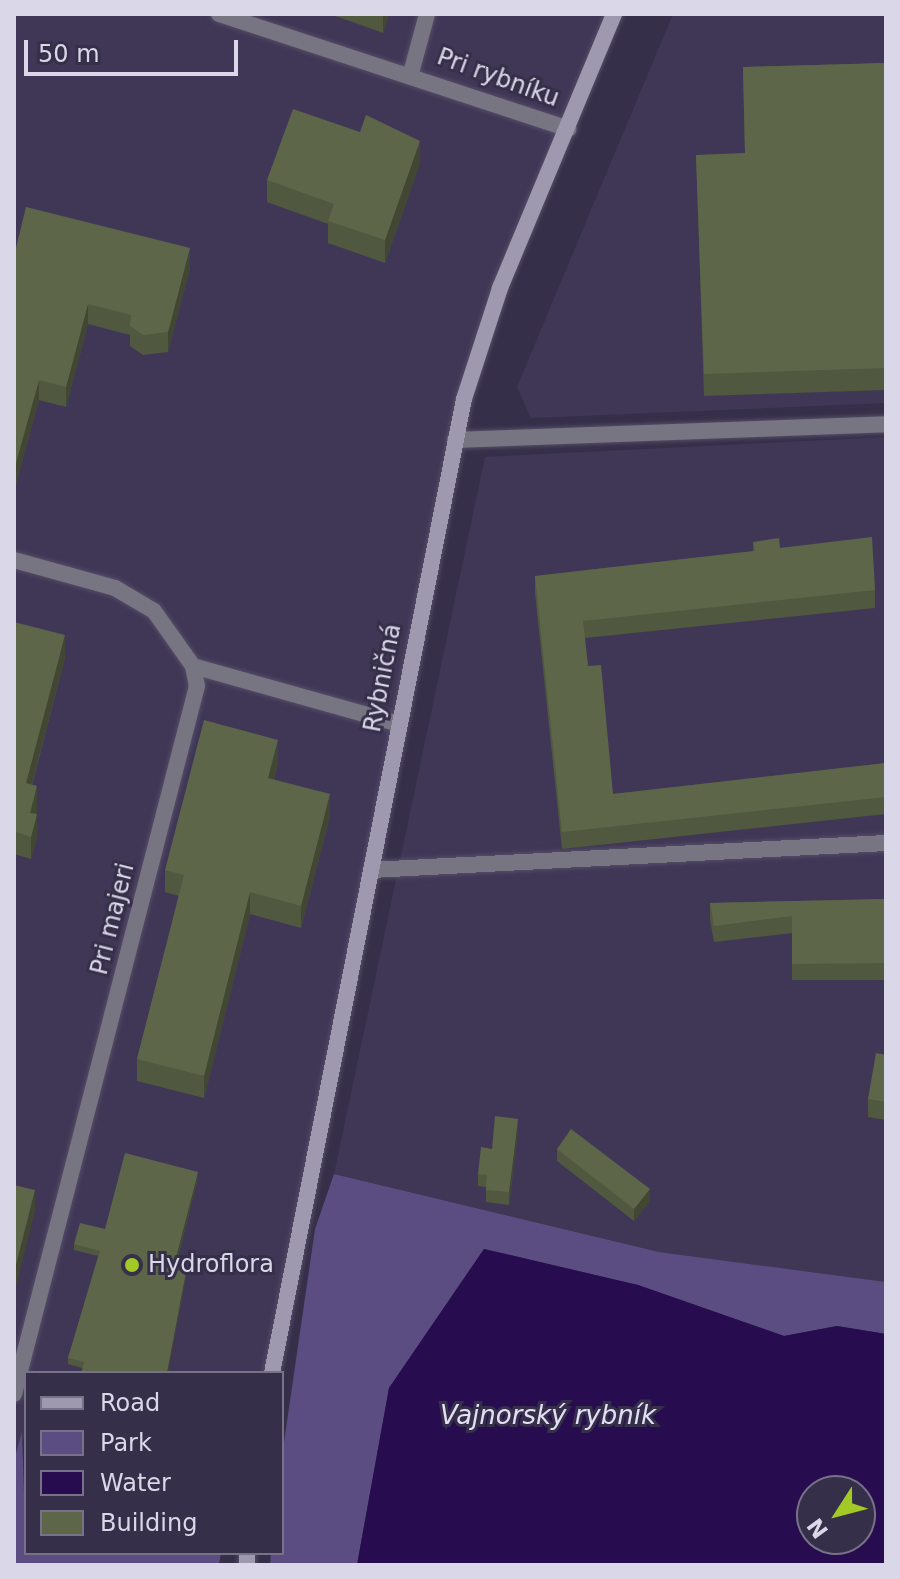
<!DOCTYPE html>
<meta charset="utf-8">
<style>
body{margin:0}
#map{position:relative;width:900px;height:1579px;overflow:hidden;background:#362f49;font-family:"DejaVu Sans",sans-serif}
div>[style]{position:absolute}
.built>*{inset:0;background:#403757}
.green>*{inset:0;background:#5b4d81}
.water>*{inset:0;background:#280c50}
.roads{filter:drop-shadow(0 0 2px #544d66) drop-shadow(0 0 2px #544d66)}
.service>*{height:16px;margin:-8px;padding:0 8px;transform-origin:8px;border-radius:8px;background:#787582}
.secondary>*{height:16px;margin:-8px;padding:0 8px;transform-origin:8px;border-radius:8px;background:#9e99af}
.wall>*{inset:0;background:#50583f}
.shaded-wall>*{inset:0;background:#414733}
.building>*{inset:0;background:#5d6649}
.dots>*{width:22px;height:22px;translate:-50% -50%;box-sizing:border-box;border:4px solid #362f49;border-radius:50%}
span{translate:-50% -50%;white-space:nowrap;text-align:center;line-height:1.15;-webkit-text-stroke:6px #362f49;paint-order:stroke}
.street-label{font-size:24px;color:#dad7e8}
.poi-label{font-size:24px;color:#dad7e8}
.left{translate:0 -50%;text-align:left}
.water-label{font-size:26px;color:#e3dff4;font-style:italic}
.frame{position:absolute;inset:0;border:16px solid #dad7e8;pointer-events:none}
.legend{position:absolute;left:24px;top:1371px;width:260px;height:184px;box-sizing:border-box;background:#362f49;border:2px solid #787289;margin:0;padding:10px 14px;list-style:none;font-size:24px;color:#dad7e8}
.legend li{display:flex;align-items:center;gap:16px;height:40px}
.legend b{width:40px;border:2px solid #787289}
.north{position:absolute;left:796px;top:1475px;width:80px;height:80px;box-sizing:border-box;background:#362f49;border:2px solid #787289;border-radius:50%;rotate:234deg;font-size:22px;font-weight:700;line-height:32px;text-align:center;color:#dad7e8}
.north::after{content:'';display:block;margin:auto;width:28px;height:36px;background:#a3c926;clip-path:polygon(50% 0,100% 100%,50% 72%,0 100%)}
.scale{position:absolute;left:24px;top:40px;width:214px;height:36px;box-sizing:border-box;border:4px solid #dad7e8;border-top:0;padding-left:10px;font-size:24px;line-height:28px;white-space:nowrap;color:#dad7e8;-webkit-text-stroke:6px #362f49;paint-order:stroke}
</style>
<div id="map">
<div class="built">
<div style="clip-path:polygon(14px 14px,614px 14px,464px 399px,272px 1373px,26px 1373px,26px 1433px,14px 1461px)"></div>
<div style="clip-path:polygon(673px 14px,886px 14px,886px 403px,531px 418px,517px 387px)"></div>
<div style="clip-path:polygon(886px 437px,886px 1282px,659px 1252px,334px 1174px,485px 457px)"></div>
</div>
<div class="green">
<div style="clip-path:polygon(334px 1174px,659px 1252px,886px 1282px,886px 1334px,837px 1326px,784px 1336px,638px 1285px,484px 1249px,389px 1388px,357px 1565px,270px 1565px,271px 1553px,282px 1553px,282px 1456px,315px 1229px)"></div>
<div style="clip-path:polygon(22px 1432px,26px 1553px,221px 1553px,219px 1565px,14px 1565px,14px 1461px)"></div>
</div>
<div class="water">
<div style="clip-path:polygon(evenodd,484px 1249px,638px 1285px,784px 1336px,837px 1326px,886px 1334px,886px 1565px,357px 1565px,389px 1388px,484px 1249px,812px 1491px,860px 1491px,860px 1539px,812px 1539px,812px 1491px)"></div>
</div>
<div class="roads">
<div class="service">
<div style="left:219px;top:14px;width:368px;rotate:18.2deg"></div>
<div style="left:411px;top:73px;width:61px;rotate:-74.8deg"></div>
<div style="left:455px;top:440px;width:431px;rotate:-2.1deg"></div>
<div style="left:14px;top:560px;width:105px;rotate:15.5deg"></div>
<div style="left:115px;top:588px;width:45px;rotate:30.5deg"></div>
<div style="left:154px;top:611px;width:67px;rotate:54.7deg"></div>
<div style="left:193px;top:666px;width:20px;rotate:79deg"></div>
<div style="left:197px;top:686px;width:731px;rotate:104.49deg"></div>
<div style="left:193px;top:666px;width:214px;rotate:15.7deg"></div>
<div style="left:371px;top:870px;width:516px;rotate:-3deg"></div>
</div>
<div class="secondary">
<div style="left:272px;top:1373px;width:993px;rotate:-78.85deg"></div>
<div style="left:464px;top:399px;width:117px;rotate:-72deg"></div>
<div style="left:500px;top:288px;width:297px;rotate:-67.4deg"></div>
<div style="left:247px;top:1565px;width:12px;rotate:-90deg"></div>
</div>
</div>
<div class="wall">
<div style="clip-path:polygon(330px 14px,389px 14px,383px 33px)"></div>
<div style="clip-path:polygon(886px 63px,886px 390px,704px 396px,696px 155px,745px 154px,743px 67px)"></div>
<div style="clip-path:polygon(420px 163px,385px 263px,328px 243px,328px 224px,267px 202px,267px 180px)"></div>
<div style="clip-path:polygon(14px 256px,190px 268px,168px 352px,143px 355px,130px 346px,130px 335px,88px 324px,66px 407px,39px 400px,14px 491px)"></div>
<div style="clip-path:polygon(753px 542px,780px 548px,875px 590px,875px 608px,585px 638px,588px 666px,613px 794px,886px 763px,886px 814px,562px 849px,535px 593px,535px 576px,753px 551px)"></div>
<div style="clip-path:polygon(14px 622px,65px 658px,32px 785px,37px 808px,36px 814px,37px 837px,31px 859px,14px 854px)"></div>
<div style="clip-path:polygon(278px 762px,274px 779px,330px 816px,301px 928px,250px 914px,204px 1098px,137px 1081px,137px 1059px,179px 896px,165px 892px,165px 870px)"></div>
<div style="clip-path:polygon(886px 899px,886px 980px,792px 980px,792px 933px,714px 942px,710px 920px,710px 903px)"></div>
<div style="clip-path:polygon(886px 1055px,886px 1120px,868px 1117px,868px 1099px)"></div>
<div style="clip-path:polygon(518px 1131px,509px 1205px,486px 1202px,486px 1187px,478px 1186px,478px 1174px,492px 1149px)"></div>
<div style="clip-path:polygon(557px 1149px,650px 1201px,634px 1221px,557px 1161px)"></div>
<div style="clip-path:polygon(198px 1178px,175px 1269px,186px 1278px,82px 1368px,68px 1364px,68px 1358px,98px 1256px,74px 1250px,74px 1244px,105px 1229px)"></div>
</div>
<div class="shaded-wall">
<div style="clip-path:polygon(383px 14px,389px 14px,383px 33px)"></div>
<div style="clip-path:polygon(420px 141px,420px 163px,385px 263px,385px 240px)"></div>
<div style="clip-path:polygon(190px 248px,190px 268px,168px 352px,168px 332px)"></div>
<div style="clip-path:polygon(88px 304px,88px 324px,66px 407px,66px 387px)"></div>
<div style="clip-path:polygon(39px 380px,39px 400px,14px 491px,14px 470px)"></div>
<div style="clip-path:polygon(65px 635px,65px 658px,26px 805px,26px 783px)"></div>
<div style="clip-path:polygon(278px 740px,278px 762px,268px 800px,268px 778px)"></div>
<div style="clip-path:polygon(37px 786px,37px 808px,30px 835px,30px 813px)"></div>
<div style="clip-path:polygon(330px 794px,330px 816px,301px 928px,301px 906px)"></div>
<div style="clip-path:polygon(37px 814px,37px 837px,31px 859px,31px 837px)"></div>
<div style="clip-path:polygon(250px 892px,250px 914px,204px 1098px,204px 1076px)"></div>
<div style="clip-path:polygon(518px 1119px,518px 1131px,509px 1205px,509px 1192px)"></div>
<div style="clip-path:polygon(198px 1172px,198px 1178px,173px 1275px,173px 1269px)"></div>
<div style="clip-path:polygon(650px 1189px,650px 1201px,634px 1221px,634px 1209px)"></div>
<div style="clip-path:polygon(35px 1190px,35px 1211px,14px 1294px,14px 1273px)"></div>
<div style="clip-path:polygon(186px 1272px,186px 1278px,168px 1373px,167px 1373px)"></div>
</div>
<div class="building">
<div style="clip-path:polygon(886px 63px,886px 368px,704px 374px,696px 155px,745px 153px,743px 67px)"></div>
<div style="clip-path:polygon(293px 109px,360px 132px,366px 115px,420px 141px,385px 240px,328px 221px,334px 204px,267px 180px)"></div>
<div style="clip-path:polygon(26px 207px,190px 248px,168px 332px,143px 335px,130px 326px,131px 315px,88px 304px,66px 387px,39px 380px,14px 470px,14px 256px)"></div>
<div style="clip-path:polygon(872px 537px,875px 590px,583px 621px,588px 666px,601px 665px,613px 794px,886px 763px,886px 797px,562px 832px,535px 576px,755px 551px,753px 542px,779px 538px,780px 548px)"></div>
<div style="clip-path:polygon(14px 622px,65px 635px,26px 783px,37px 786px,30px 813px,37px 814px,31px 837px,14px 831px)"></div>
<div style="clip-path:polygon(204px 720px,278px 740px,268px 778px,330px 794px,301px 906px,250px 892px,204px 1076px,137px 1059px,184px 875px,165px 870px)"></div>
<div style="clip-path:polygon(886px 899px,886px 963px,792px 964px,792px 916px,714px 926px,710px 903px)"></div>
<div style="clip-path:polygon(876px 1053px,886px 1055px,886px 1102px,868px 1099px)"></div>
<div style="clip-path:polygon(495px 1116px,518px 1119px,509px 1192px,486px 1190px,487px 1175px,478px 1174px,481px 1147px,492px 1149px)"></div>
<div style="clip-path:polygon(571px 1129px,650px 1189px,634px 1209px,557px 1149px)"></div>
<div style="clip-path:polygon(125px 1153px,198px 1172px,173px 1269px,186px 1272px,167px 1373px,81px 1373px,84px 1362px,68px 1358px,100px 1251px,74px 1244px,80px 1223px,105px 1229px)"></div>
<div style="clip-path:polygon(14px 1185px,35px 1190px,14px 1273px)"></div>
</div>
<div class="dots">
<div style="left:132px;top:1265px;background:#a3c926"></div>
</div>
<div class="street-label">
<span style="left:498px;top:78px;rotate:20deg">Pri rybníku</span>
<span style="left:383px;top:678px;rotate:-79deg">Rybničná</span>
<span style="left:113px;top:919px;rotate:-76deg">Pri majeri</span>
</div>
<div class="poi-label">
<span class="left" style="left:148px;top:1265px">Hydroflora</span>
</div>
<div class="water-label">
<span style="left:548px;top:1416px">Vajnorský rybník</span>
</div>
<div class="frame"></div>
<ul class="legend">
<li><b style="height:10px;background:#9e99af"></b>Road</li>
<li><b style="height:22px;background:#5b4d81"></b>Park</li>
<li><b style="height:22px;background:#280c50"></b>Water</li>
<li><b style="height:22px;background:#5d6649"></b>Building</li>
</ul>
<div class="north">N</div>
<div class="scale">50 m</div>
</div>
